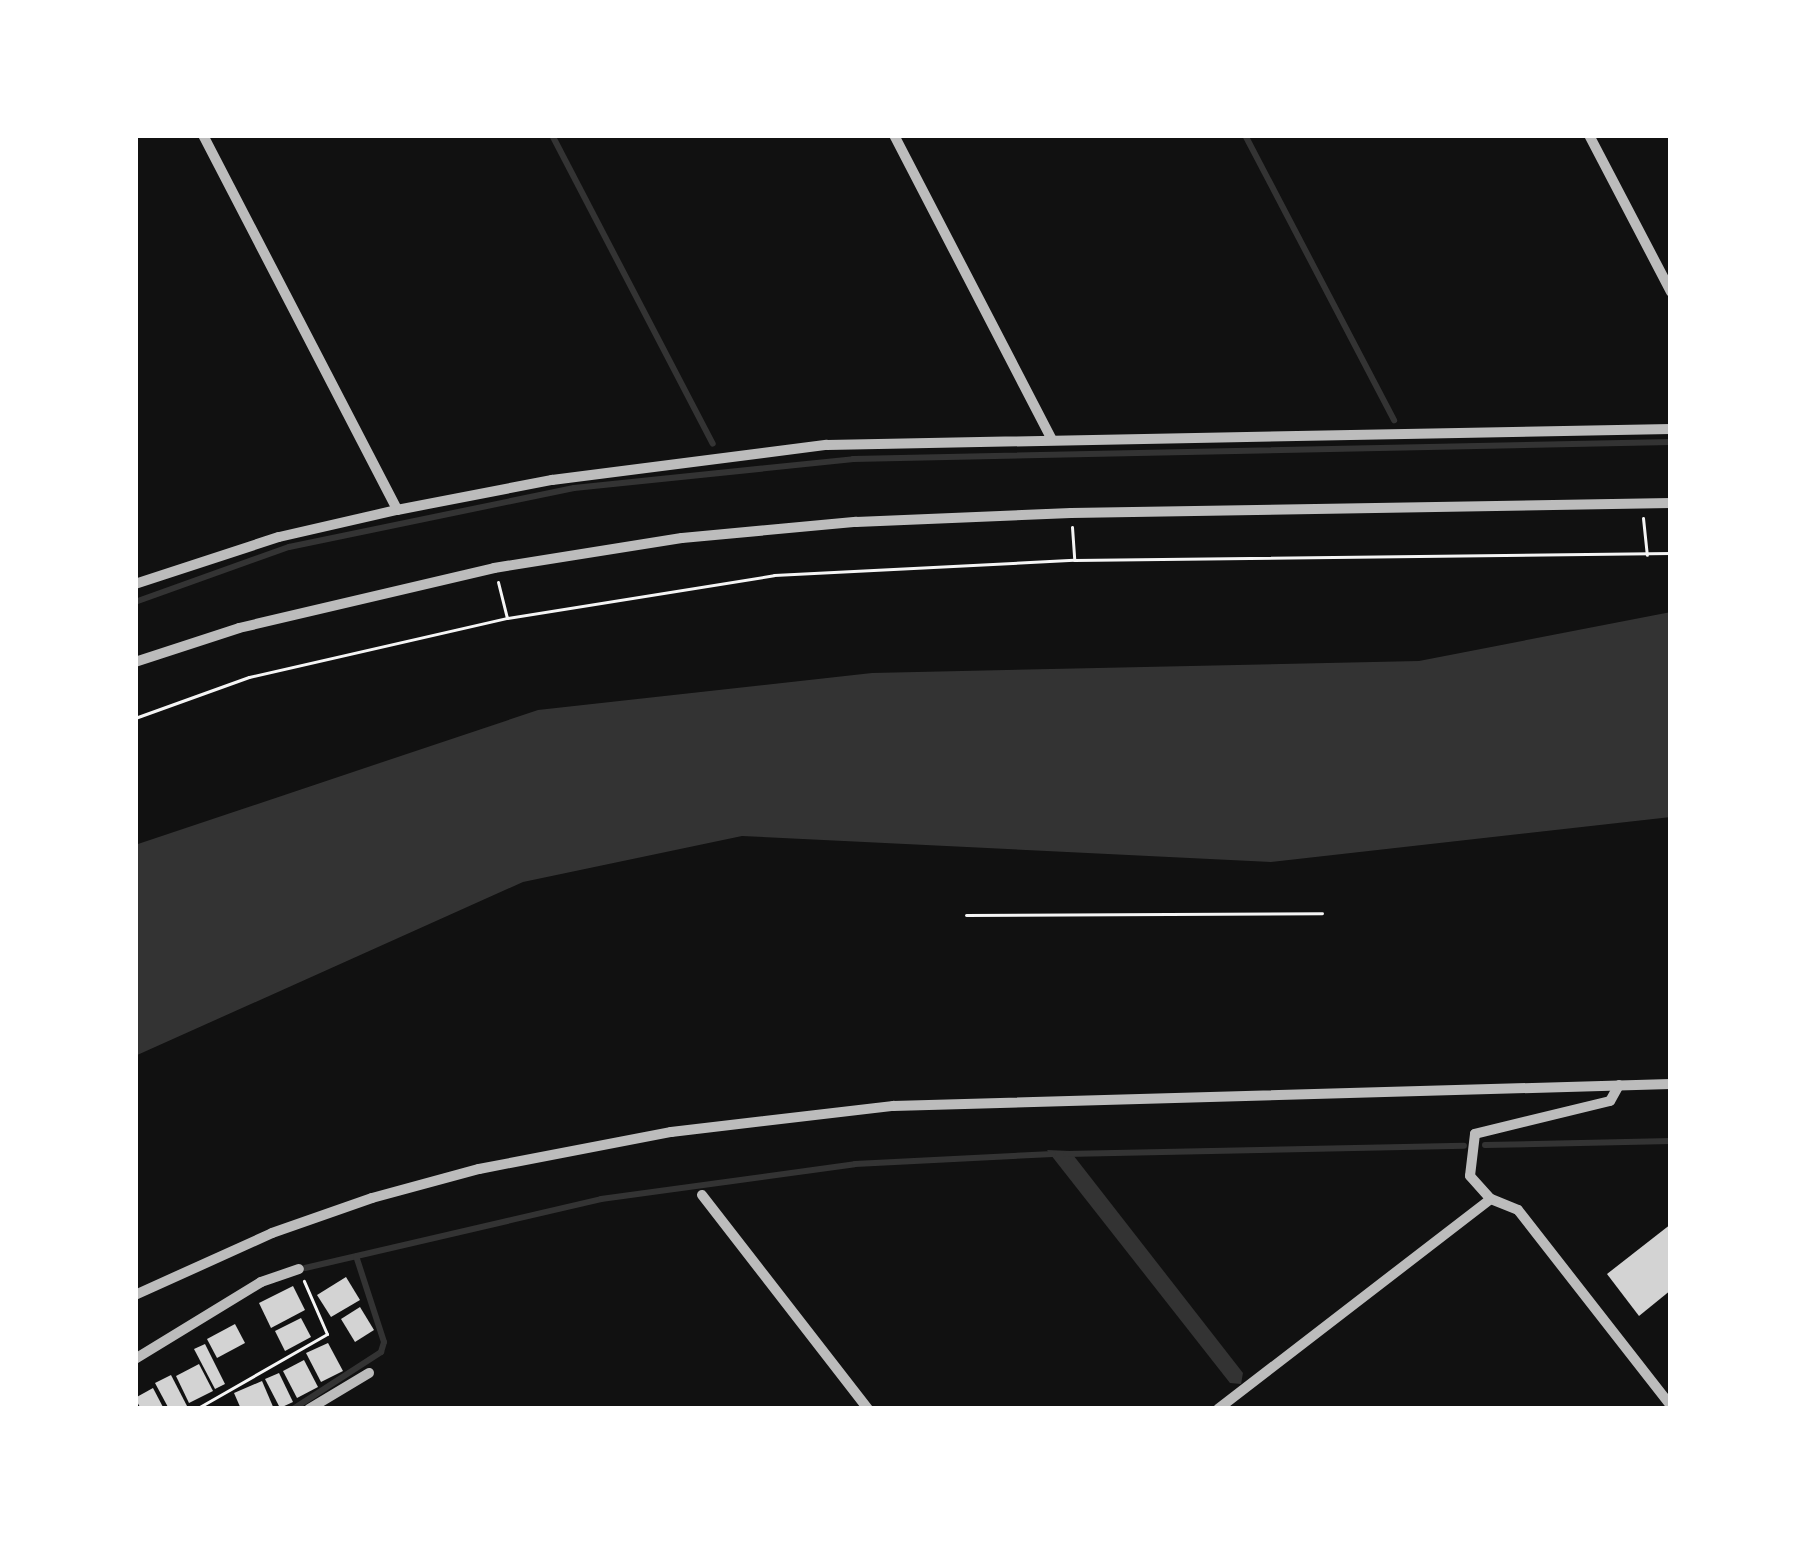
<!DOCTYPE html>
<style>
body{margin:0}
#map{position:relative;width:1806px;height:1544px;overflow:hidden;background:#111;font-family:Jost,sans-serif}
div>[style]{position:absolute}
.water>*{inset:0;background:#333}
.stream>*{height:6px;margin:-3px;padding:0 3px;transform-origin:3px;border-radius:3px;background:#333}
.building>*{inset:0;background:#d3d3d3}
.path>*{height:3px;margin:-1.5px;padding:0 1.5px;transform-origin:1.5px;border-radius:1.5px;background:#f5f5f5}
.minor>*{height:10px;margin:-5px;padding:0 5px;transform-origin:5px;border-radius:5px;background:#bcbcbc}
span{translate:-50% -50%;white-space:nowrap;text-align:center;line-height:1.15;-webkit-text-stroke:9px #fff;paint-order:stroke}
.frame{position:absolute;inset:0;border:138px solid #fff;pointer-events:none}
</style>
<div id="map">
<div class="water">
<div style="clip-path:polygon(1671px 612px,1671px 817px,1271px 862px,742px 836px,523px 882px,135px 1056px,135px 845px,538px 710px,872px 673px,1419px 661px)"></div>
<div style="clip-path:polygon(1047px 1150px,1070px 1151px,1243px 1373px,1241px 1384px,1230px 1383px)"></div>
</div>
<div class="stream">
<div style="left:552px;top:135px;width:348px;rotate:62.5deg"></div>
<div style="left:1245px;top:135px;width:322px;rotate:62.4deg"></div>
<div style="left:135px;top:602px;width:164px;rotate:-19.7deg"></div>
<div style="left:289px;top:547px;width:291px;rotate:-11.7deg"></div>
<div style="left:574px;top:488px;width:281px;rotate:-5.9deg"></div>
<div style="left:853px;top:459px;width:818px;rotate:-1.19deg"></div>
<div style="left:1485px;top:1145px;width:186px;rotate:-1.2deg"></div>
<div style="left:1066px;top:1154px;width:398px;rotate:-1.2deg"></div>
<div style="left:305px;top:1268px;width:304px;rotate:-13.1deg"></div>
<div style="left:601px;top:1199px;width:256px;rotate:-7.8deg"></div>
<div style="left:855px;top:1164px;width:198px;rotate:-2.9deg"></div>
<div style="left:293px;top:1409px;width:105px;rotate:-32.9deg"></div>
<div style="left:381px;top:1352px;width:10px;rotate:-73deg"></div>
<div style="left:384px;top:1342px;width:90px;rotate:-108deg"></div>
</div>
<div class="building">
<div style="clip-path:polygon(1671px 1224px,1671px 1290px,1639px 1316px,1607px 1274px)"></div>
<div style="clip-path:polygon(346px 1277px,360px 1300px,331px 1317px,317px 1295px)"></div>
<div style="clip-path:polygon(293px 1286px,305px 1310px,271px 1328px,259px 1303px)"></div>
<div style="clip-path:polygon(360px 1307px,374px 1330px,355px 1342px,341px 1319px)"></div>
<div style="clip-path:polygon(301px 1318px,311px 1337px,285px 1351px,275px 1331px)"></div>
<div style="clip-path:polygon(235px 1324px,245px 1343px,217px 1358px,207px 1339px)"></div>
<div style="clip-path:polygon(328px 1343px,343px 1371px,321px 1382px,306px 1353px)"></div>
<div style="clip-path:polygon(205px 1344px,225px 1384px,215px 1389px,194px 1349px)"></div>
<div style="clip-path:polygon(304px 1360px,318px 1387px,297px 1398px,283px 1371px)"></div>
<div style="clip-path:polygon(199px 1364px,213px 1391px,189px 1403px,176px 1376px)"></div>
<div style="clip-path:polygon(279px 1373px,293px 1402px,280px 1408px,265px 1379px)"></div>
<div style="clip-path:polygon(171px 1375px,187px 1406px,182px 1409px,169px 1409px,155px 1383px)"></div>
<div style="clip-path:polygon(262px 1381px,274px 1409px,241px 1409px,234px 1393px)"></div>
<div style="clip-path:polygon(153px 1388px,164px 1409px,141px 1409px,135px 1398px)"></div>
</div>
<div class="path">
<div style="left:1643px;top:518px;width:37px;rotate:84deg"></div>
<div style="left:1072px;top:527px;width:32px;rotate:86deg"></div>
<div style="left:498px;top:582px;width:37px;rotate:76deg"></div>
<div style="left:135px;top:718px;width:121px;rotate:-19.8deg"></div>
<div style="left:249px;top:677px;width:265px;rotate:-12.9deg"></div>
<div style="left:507px;top:618px;width:270px;rotate:-9.1deg"></div>
<div style="left:774px;top:575px;width:300px;rotate:-2.9deg"></div>
<div style="left:1074px;top:560px;width:597px;rotate:-0.67deg"></div>
<div style="left:966px;top:915px;width:356px;rotate:-0.3deg"></div>
<div style="left:196px;top:1409px;width:151px;rotate:-29.8deg"></div>
<div style="left:327px;top:1334px;width:58px;rotate:-113.5deg"></div>
</div>
<div class="minor">
<div style="left:203px;top:135px;width:422px;rotate:62.6deg"></div>
<div style="left:894px;top:135px;width:341px;rotate:62.6deg"></div>
<div style="left:1589px;top:135px;width:177px;rotate:62.4deg"></div>
<div style="left:135px;top:584px;width:151px;rotate:-18.1deg"></div>
<div style="left:279px;top:537px;width:121px;rotate:-12.9deg"></div>
<div style="left:397px;top:510px;width:158px;rotate:-11deg"></div>
<div style="left:552px;top:480px;width:277px;rotate:-7.3deg"></div>
<div style="left:827px;top:445px;width:844px;rotate:-1.09deg"></div>
<div style="left:135px;top:662px;width:109px;rotate:-18.1deg"></div>
<div style="left:239px;top:628px;width:262px;rotate:-13.2deg"></div>
<div style="left:494px;top:568px;width:190px;rotate:-9.1deg"></div>
<div style="left:682px;top:538px;width:175px;rotate:-5.3deg"></div>
<div style="left:856px;top:522px;width:215px;rotate:-2.4deg"></div>
<div style="left:1071px;top:513px;width:600px;rotate:-0.95deg"></div>
<div style="left:1619px;top:1085px;width:18px;rotate:119deg"></div>
<div style="left:1610px;top:1101px;width:139px;rotate:166.3deg"></div>
<div style="left:1475px;top:1134px;width:42px;rotate:96.8deg"></div>
<div style="left:1470px;top:1176px;width:31px;rotate:48deg"></div>
<div style="left:1491px;top:1199px;width:29px;rotate:22deg"></div>
<div style="left:1518px;top:1210px;width:249px;rotate:52deg"></div>
<div style="left:702px;top:1195px;width:271px;rotate:52.2deg"></div>
<div style="left:135px;top:1295px;width:150px;rotate:-24.3deg"></div>
<div style="left:272px;top:1233px;width:106px;rotate:-19.3deg"></div>
<div style="left:372px;top:1198px;width:111px;rotate:-15.2deg"></div>
<div style="left:479px;top:1169px;width:196px;rotate:-10.9deg"></div>
<div style="left:671px;top:1132px;width:224px;rotate:-6.7deg"></div>
<div style="left:893px;top:1106px;width:778px;rotate:-1.62deg"></div>
<div style="left:135px;top:1359px;width:148px;rotate:-31.4deg"></div>
<div style="left:261px;top:1282px;width:40px;rotate:-18.9deg"></div>
<div style="left:309px;top:1409px;width:70px;rotate:-31deg"></div>
<div style="left:1218px;top:1409px;width:344px;rotate:-37.6deg"></div>
</div>
<div class="frame"></div>
</div>
